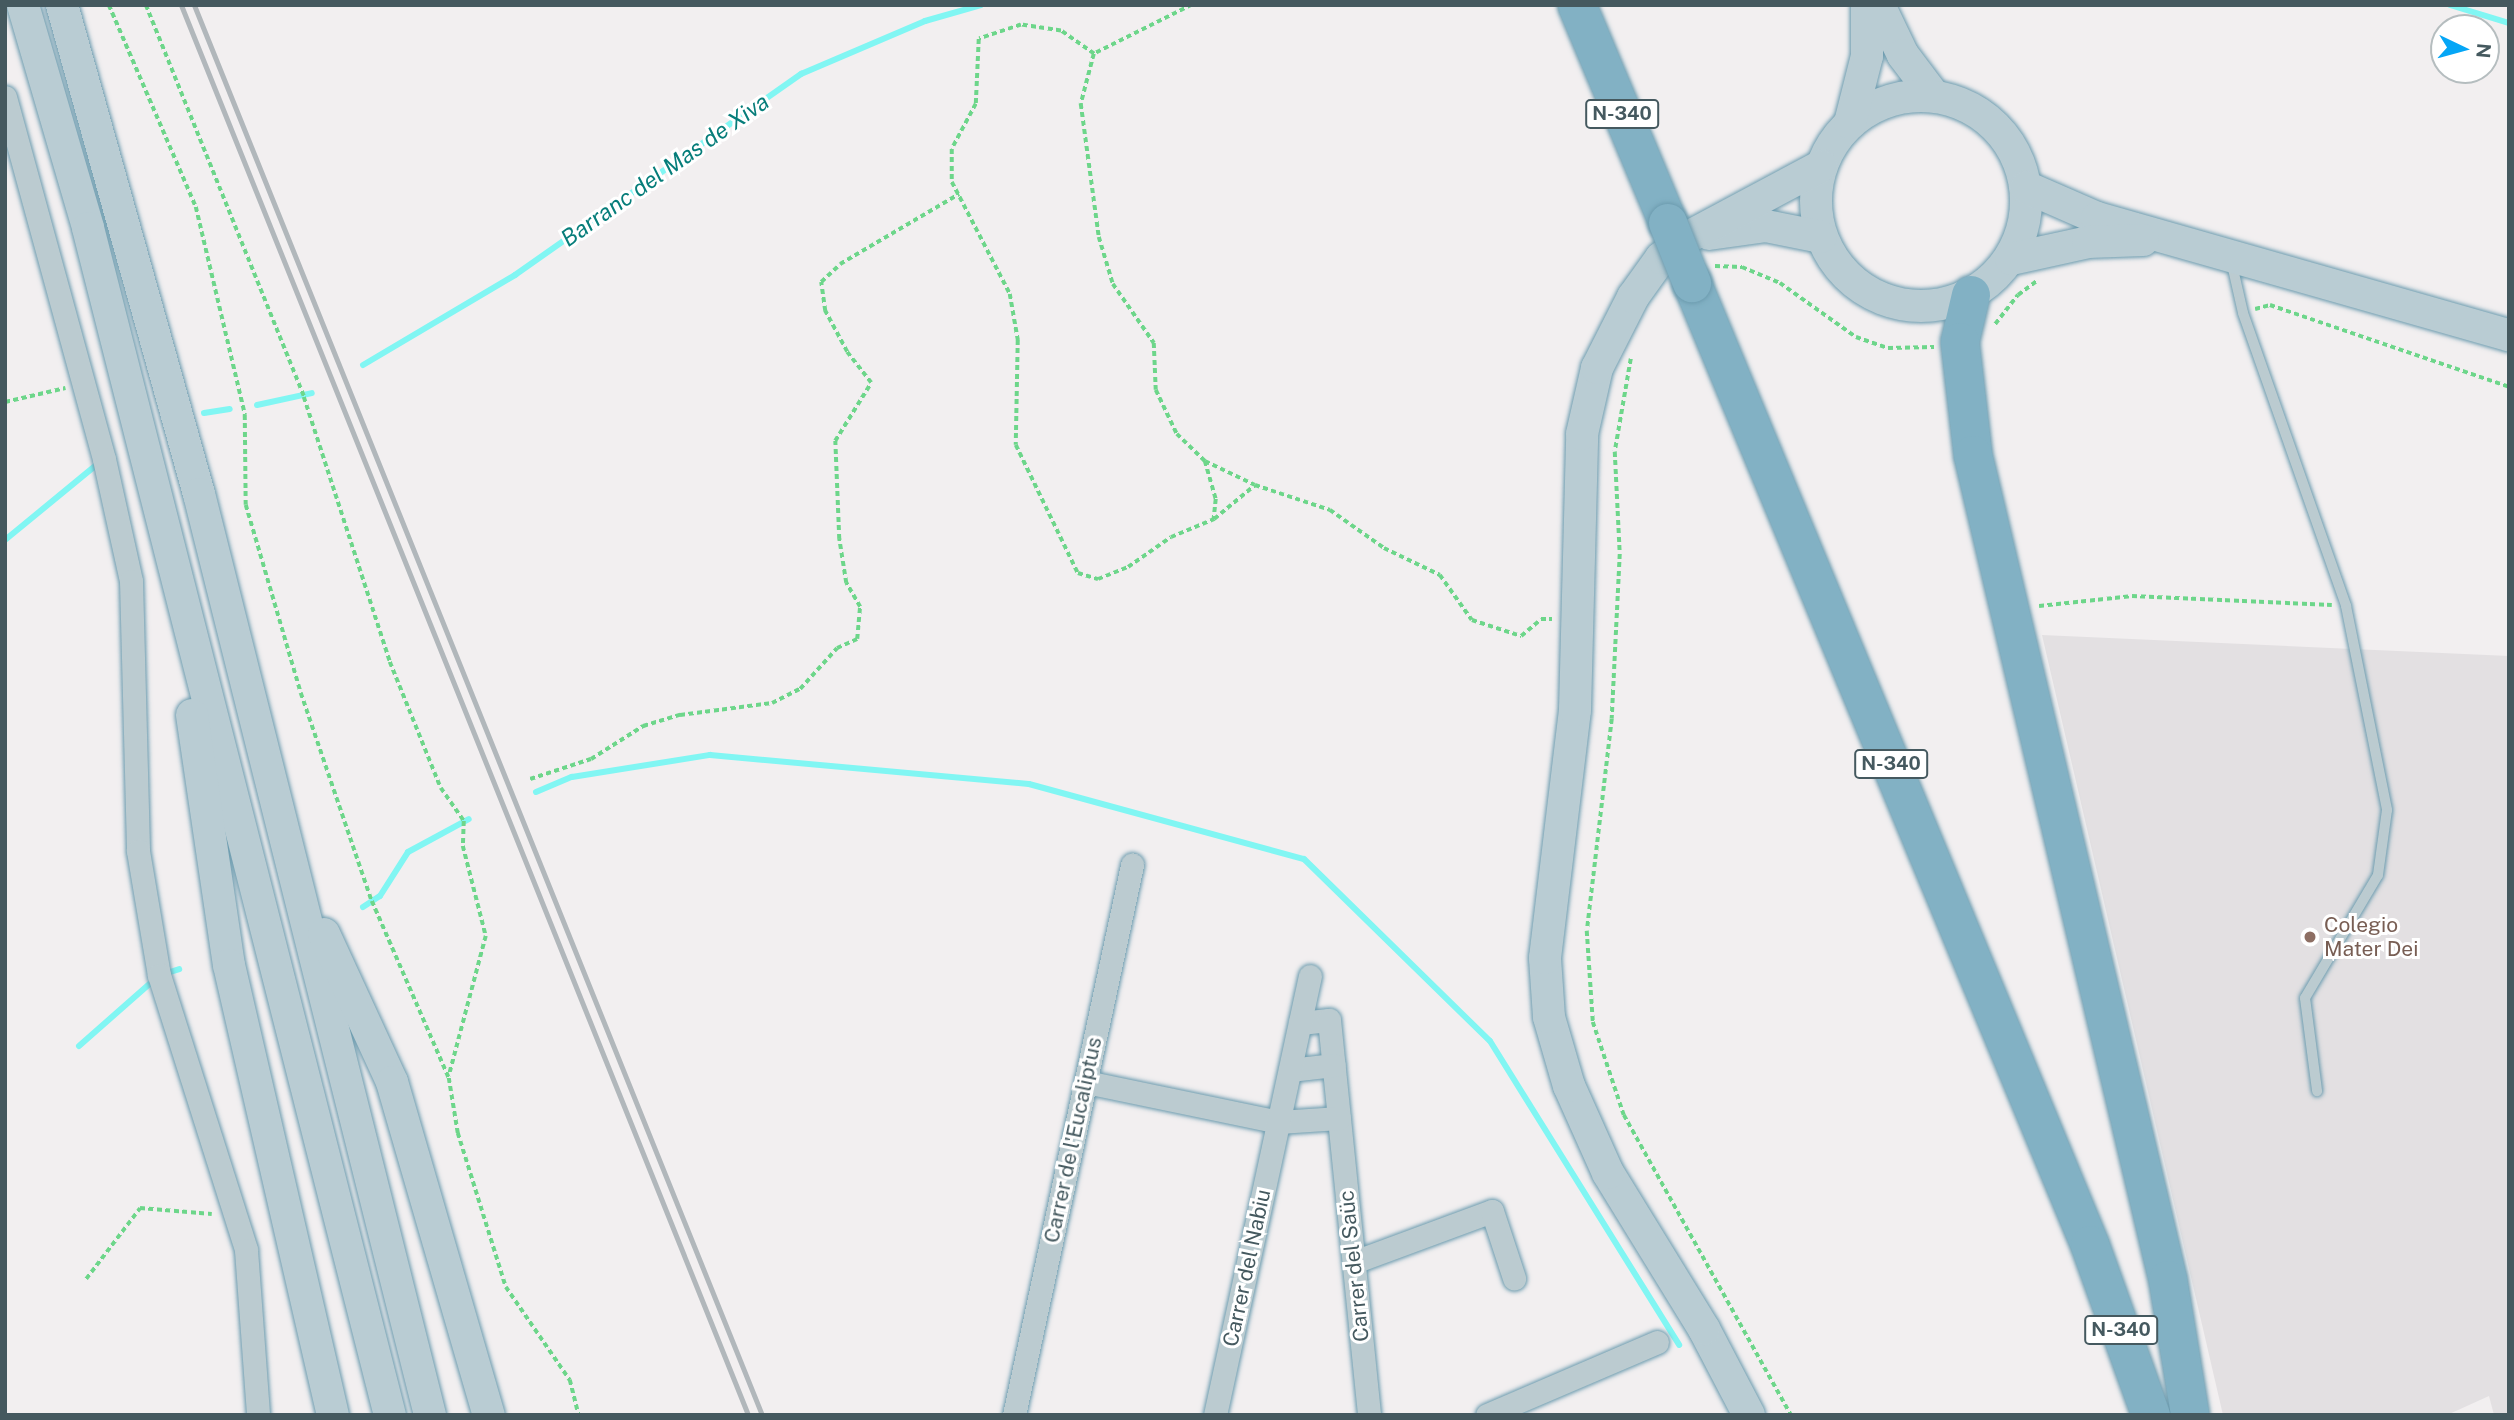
<!DOCTYPE html>
<meta charset="utf-8">
<style>
body{margin:0}
#map{position:relative;width:2514px;height:1420px;overflow:hidden;background:#f2eff0;font-family:"Public Sans",sans-serif}
div>[style]{position:absolute}
.education>*{inset:0;background:#e3e0e2}
.stream>*{height:6px;margin:-3px;padding:0 3px;transform-origin:3px;border-radius:3px;background:#81f6f3}
.path>*{height:3.5px;margin-top:-1.75px;transform-origin:0;background:repeating-linear-gradient(90deg,#6dd68a 0 5px,transparent 0 8.5px)}
.roads{filter:drop-shadow(0 0 2px #6d9caf) drop-shadow(0 0 2px #6d9caf)}
.lane>*{height:10px;margin:-5px;padding:0 5px;transform-origin:5px;border-radius:5px;background:#bbcbd0}
.street>*{height:23px;margin:-11.5px;padding:0 11.5px;transform-origin:11.5px;border-radius:11.5px;background:#bbcbd0}
.secondary>*{height:32px;margin:-16px;padding:0 16px;transform-origin:16px;border-radius:16px;background:#b9ccd3}
.secondary>.ring{margin:-16px;padding:0;box-sizing:content-box;background:none;border:32px solid #b9ccd3;border-radius:50%}
.highway>*{height:38px;margin:-19px;padding:0 19px;transform-origin:19px;border-radius:19px;background:#82b1c4}
.rail>*{height:5px;margin:-2.5px;padding:0 2.5px;transform-origin:2.5px;border-radius:2.5px;background:#b1b7bb}
.bridges{filter:drop-shadow(0 0 2px #6d9caf) drop-shadow(0 0 2px #6d9caf)}
.highway-bridge>*{height:38px;margin:-19px;padding:0 19px;transform-origin:19px;border-radius:19px;background:#82b1c4}
.dots>*{width:19px;height:19px;translate:-50% -50%;box-sizing:border-box;border:4px solid #fff;border-radius:50%}
span{translate:-50% -50%;white-space:nowrap;text-align:center;line-height:1.15;-webkit-text-stroke:6px #fff;paint-order:stroke}
.shield-label span{padding:2px 5px;background:#fff;border:2px solid;border-radius:5px;-webkit-text-stroke-width:0}
.shield-label{font-size:19px;color:#45595f;font-weight:700}
.education-label{font-size:21px;color:#785e54}
.left{translate:0 -50%;text-align:left}
.street-label{font-size:21px;color:#45595f}
.water-label{font-size:23px;color:#067d7a;font-style:italic}
.frame{position:absolute;inset:0;border:7px solid #45595f;pointer-events:none}
.north{position:absolute;left:2430px;top:14px;width:70px;height:70px;box-sizing:border-box;background:#fff;border:2px solid #b5bdbf;border-radius:50%;rotate:95deg;font-size:19px;font-weight:700;line-height:28px;text-align:center;color:#45595f}
.north::after{content:'';display:block;margin:auto;width:24px;height:32px;background:#05a6f6;clip-path:polygon(50% 0,100% 100%,50% 72%,0 100%)}
</style>
<div id="map">
<div class="education">
<div style="clip-path:polygon(2042px 635px,2509px 656px,2509px 1415px,2494px 1415px,2489px 1396px,2447px 1415px,2223px 1415px)"></div>
</div>
<div class="stream">
<div style="left:2450px;top:5px;width:62px;rotate:17deg"></div>
<div style="left:363px;top:365px;width:177px;rotate:-30.6deg"></div>
<div style="left:515px;top:275px;width:350px;rotate:-35.1deg"></div>
<div style="left:801px;top:74px;width:135px;rotate:-23.1deg"></div>
<div style="left:925px;top:21px;width:58px;rotate:-15.9deg"></div>
<div style="left:257px;top:405px;width:56px;rotate:-12.3deg"></div>
<div style="left:204px;top:413px;width:26px;rotate:-9deg"></div>
<div style="left:5px;top:540px;width:123px;rotate:-39.4deg"></div>
<div style="left:536px;top:792px;width:39px;rotate:-23deg"></div>
<div style="left:572px;top:777px;width:140px;rotate:-9.1deg"></div>
<div style="left:710px;top:755px;width:320px;rotate:5.2deg"></div>
<div style="left:1029px;top:784px;width:285px;rotate:15.3deg"></div>
<div style="left:1304px;top:859px;width:260px;rotate:44.4deg"></div>
<div style="left:1490px;top:1041px;width:358px;rotate:58.1deg"></div>
<div style="left:363px;top:907px;width:20px;rotate:-33deg"></div>
<div style="left:380px;top:896px;width:52px;rotate:-57.5deg"></div>
<div style="left:408px;top:852px;width:69px;rotate:-28.4deg"></div>
<div style="left:164px;top:974px;width:16px;rotate:-18deg"></div>
<div style="left:79px;top:1046px;width:101px;rotate:-41.4deg"></div>
</div>
<div class="path">
<div style="left:109px;top:5px;width:220px;rotate:66.7deg"></div>
<div style="left:196px;top:207px;width:214px;rotate:76.7deg"></div>
<div style="left:245px;top:415px;width:90px;rotate:89.4deg"></div>
<div style="left:246px;top:505px;width:196px;rotate:73.7deg"></div>
<div style="left:301px;top:693px;width:220px;rotate:71.2deg"></div>
<div style="left:372px;top:901px;width:193px;rotate:66.5deg"></div>
<div style="left:449px;top:1078px;width:56px;rotate:80.7deg"></div>
<div style="left:458px;top:1133px;width:161px;rotate:72.7deg"></div>
<div style="left:506px;top:1287px;width:113px;rotate:55.5deg"></div>
<div style="left:570px;top:1380px;width:36px;rotate:76deg"></div>
<div style="left:146px;top:5px;width:423px;rotate:68deg"></div>
<div style="left:304px;top:397px;width:279px;rotate:72deg"></div>
<div style="left:390px;top:662px;width:136px;rotate:68deg"></div>
<div style="left:441px;top:788px;width:40px;rotate:55.1deg"></div>
<div style="left:464px;top:821px;width:25px;rotate:92deg"></div>
<div style="left:463px;top:846px;width:93px;rotate:75.7deg"></div>
<div style="left:486px;top:936px;width:145px;rotate:104.8deg"></div>
<div style="left:1192px;top:5px;width:110px;rotate:153.4deg"></div>
<div style="left:1094px;top:54px;width:40px;rotate:-145.1deg"></div>
<div style="left:1061px;top:31px;width:40px;rotate:-171.5deg"></div>
<div style="left:1021px;top:25px;width:44px;rotate:161.6deg"></div>
<div style="left:979px;top:39px;width:65px;rotate:92.6deg"></div>
<div style="left:976px;top:104px;width:51px;rotate:118.1deg"></div>
<div style="left:952px;top:149px;width:33px;rotate:90deg"></div>
<div style="left:952px;top:182px;width:126px;rotate:62.6deg"></div>
<div style="left:1010px;top:294px;width:47px;rotate:80.1deg"></div>
<div style="left:1018px;top:340px;width:105px;rotate:91.1deg"></div>
<div style="left:1016px;top:445px;width:142px;rotate:64.2deg"></div>
<div style="left:1078px;top:573px;width:21px;rotate:17deg"></div>
<div style="left:1098px;top:579px;width:32px;rotate:-22deg"></div>
<div style="left:1128px;top:567px;width:52px;rotate:-34.9deg"></div>
<div style="left:1171px;top:537px;width:47px;rotate:-22.7deg"></div>
<div style="left:1214px;top:519px;width:53px;rotate:-39.7deg"></div>
<div style="left:1255px;top:485px;width:79px;rotate:18.4deg"></div>
<div style="left:1330px;top:510px;width:66px;rotate:35.1deg"></div>
<div style="left:1384px;top:548px;width:62px;rotate:25.7deg"></div>
<div style="left:1440px;top:575px;width:55px;rotate:54.6deg"></div>
<div style="left:1472px;top:620px;width:52px;rotate:18.1deg"></div>
<div style="left:1521px;top:636px;width:26px;rotate:-40deg"></div>
<div style="left:1541px;top:619px;width:11px"></div>
<div style="left:1094px;top:54px;width:52px;rotate:104.6deg"></div>
<div style="left:1081px;top:104px;width:134px;rotate:82.3deg"></div>
<div style="left:1099px;top:237px;width:49px;rotate:73.4deg"></div>
<div style="left:1113px;top:284px;width:72px;rotate:55.2deg"></div>
<div style="left:1154px;top:343px;width:47px;rotate:87.6deg"></div>
<div style="left:1156px;top:390px;width:49px;rotate:64.5deg"></div>
<div style="left:1177px;top:434px;width:39px;rotate:44deg"></div>
<div style="left:1205px;top:461px;width:55px;rotate:25.6deg"></div>
<div style="left:1715px;top:266px;width:27px;rotate:2deg"></div>
<div style="left:1742px;top:267px;width:41px;rotate:22.8deg"></div>
<div style="left:1780px;top:283px;width:93px;rotate:35.4deg"></div>
<div style="left:1856px;top:337px;width:34px;rotate:19deg"></div>
<div style="left:1888px;top:348px;width:46px;rotate:-1.2deg"></div>
<div style="left:2255px;top:309px;width:16px;rotate:-15deg"></div>
<div style="left:2270px;top:305px;width:253px;rotate:18.9deg"></div>
<div style="left:1995px;top:324px;width:37px;rotate:-52deg"></div>
<div style="left:2018px;top:295px;width:25px;rotate:-37deg"></div>
<div style="left:1631px;top:359px;width:94px;rotate:99.8deg"></div>
<div style="left:1615px;top:452px;width:102px;rotate:87.2deg"></div>
<div style="left:1620px;top:554px;width:165px;rotate:92.8deg"></div>
<div style="left:1612px;top:719px;width:213px;rotate:96.7deg"></div>
<div style="left:1587px;top:931px;width:91px;rotate:86.2deg"></div>
<div style="left:1593px;top:1022px;width:98px;rotate:71.6deg"></div>
<div style="left:1624px;top:1115px;width:343px;rotate:60.9deg"></div>
<div style="left:5px;top:402px;width:62px;rotate:-13.1deg"></div>
<div style="left:1205px;top:461px;width:40px;rotate:74deg"></div>
<div style="left:1216px;top:499px;width:20px;rotate:96deg"></div>
<div style="left:2039px;top:606px;width:94px;rotate:-6.1deg"></div>
<div style="left:2132px;top:596px;width:200px;rotate:2.6deg"></div>
<div style="left:530px;top:779px;width:64px;rotate:-18.2deg"></div>
<div style="left:591px;top:759px;width:62px;rotate:-32.4deg"></div>
<div style="left:643px;top:726px;width:39px;rotate:-17deg"></div>
<div style="left:680px;top:715px;width:93px;rotate:-7.4deg"></div>
<div style="left:772px;top:703px;width:31px;rotate:-27deg"></div>
<div style="left:800px;top:689px;width:55px;rotate:-47.9deg"></div>
<div style="left:837px;top:648px;width:22px;rotate:-24deg"></div>
<div style="left:857px;top:639px;width:32px;rotate:-85deg"></div>
<div style="left:860px;top:607px;width:28px;rotate:-120deg"></div>
<div style="left:846px;top:583px;width:45px;rotate:-99deg"></div>
<div style="left:839px;top:539px;width:98px;rotate:-92.3deg"></div>
<div style="left:835px;top:441px;width:68px;rotate:-58.2deg"></div>
<div style="left:871px;top:383px;width:39px;rotate:-128deg"></div>
<div style="left:847px;top:352px;width:47px;rotate:-118.2deg"></div>
<div style="left:825px;top:311px;width:29px;rotate:-98deg"></div>
<div style="left:821px;top:282px;width:26px;rotate:-43deg"></div>
<div style="left:840px;top:264px;width:138px;rotate:-30.5deg"></div>
<div style="left:86px;top:1279px;width:89px;rotate:-52.7deg"></div>
<div style="left:140px;top:1208px;width:72px;rotate:4.8deg"></div>
</div>
<div class="roads">
<div class="lane">
<div style="left:2231px;top:260px;width:54px;rotate:77.2deg"></div>
<div style="left:2243px;top:313px;width:311px;rotate:70.6deg"></div>
<div style="left:2346px;top:606px;width:208px;rotate:78.6deg"></div>
<div style="left:2387px;top:810px;width:66px;rotate:97.9deg"></div>
<div style="left:2378px;top:875px;width:143px;rotate:120.7deg"></div>
<div style="left:2305px;top:998px;width:94px;rotate:82.6deg"></div>
</div>
<div class="street">
<div style="left:5px;top:97px;width:375px;rotate:74.7deg"></div>
<div style="left:104px;top:459px;width:125px;rotate:77.5deg"></div>
<div style="left:131px;top:581px;width:270px;rotate:88.5deg"></div>
<div style="left:138px;top:851px;width:126px;rotate:80.4deg"></div>
<div style="left:159px;top:975px;width:288px;rotate:72.4deg"></div>
<div style="left:246px;top:1250px;width:165px;rotate:85.8deg"></div>
<div style="left:1300px;top:1023px;width:29px;rotate:-6deg"></div>
<div style="left:1329px;top:1020px;width:397px;rotate:84.2deg"></div>
<div style="left:1290px;top:1070px;width:44px;rotate:-6.5deg"></div>
<div style="left:1086px;top:1082px;width:197px;rotate:11.7deg"></div>
<div style="left:1279px;top:1122px;width:60px;rotate:-3.8deg"></div>
<div style="left:1354px;top:1262px;width:147px;rotate:-20.3deg"></div>
<div style="left:1492px;top:1211px;width:71px;rotate:71.8deg"></div>
<div style="left:1014px;top:1415px;width:563px;rotate:-77.89deg"></div>
<div style="left:1215px;top:1415px;width:449px;rotate:-77.8deg"></div>
<div style="left:1487px;top:1415px;width:185px;rotate:-23.2deg"></div>
</div>
<div class="secondary">
<div style="left:23px;top:5px;width:232px;rotate:73.7deg"></div>
<div style="left:88px;top:228px;width:1225px;rotate:75.73deg"></div>
<div style="left:62px;top:5px;width:508px;rotate:74.35deg"></div>
<div style="left:199px;top:494px;width:950px;rotate:75.92deg"></div>
<div style="left:1879px;top:5px;width:55px;rotate:64.4deg"></div>
<div style="left:1903px;top:55px;width:51px;rotate:52.9deg"></div>
<div class="ring" style="left:1816px;top:96px;width:178px;height:178px"></div>
<div style="left:1850px;top:123px;width:69px;rotate:-75.8deg"></div>
<div style="left:1867px;top:56px;width:51px;rotate:-90deg"></div>
<div style="left:2026px;top:187px;width:77px;rotate:23.6deg"></div>
<div style="left:2097px;top:218px;width:428px;rotate:15.9deg"></div>
<div style="left:1709px;top:234px;width:58px;rotate:-8deg"></div>
<div style="left:1766px;top:226px;width:56px;rotate:11.3deg"></div>
<div style="left:2011px;top:259px;width:79px;rotate:-12.4deg"></div>
<div style="left:2088px;top:242px;width:55px;rotate:-2.1deg"></div>
<div style="left:192px;top:715px;width:253px;rotate:81.6deg"></div>
<div style="left:229px;top:965px;width:462px;rotate:77deg"></div>
<div style="left:324px;top:934px;width:163px;rotate:65.3deg"></div>
<div style="left:392px;top:1082px;width:347px;rotate:73.8deg"></div>
<div style="left:1749px;top:1415px;width:97px;rotate:-117.6deg"></div>
<div style="left:1704px;top:1329px;width:183px;rotate:-121.6deg"></div>
<div style="left:1608px;top:1173px;width:95px;rotate:-114.1deg"></div>
<div style="left:1569px;top:1086px;width:72px;rotate:-106.2deg"></div>
<div style="left:1549px;top:1017px;width:59px;rotate:-93.9deg"></div>
<div style="left:1545px;top:958px;width:250px;rotate:-83.1deg"></div>
<div style="left:1575px;top:710px;width:276px;rotate:-88.5deg"></div>
<div style="left:1582px;top:434px;width:68px;rotate:-77.2deg"></div>
<div style="left:1597px;top:368px;width:80px;rotate:-63.1deg"></div>
<div style="left:1633px;top:297px;width:48px;rotate:-54.3deg"></div>
<div style="left:1661px;top:258px;width:36px;rotate:-37deg"></div>
<div style="left:1690px;top:236px;width:149px;rotate:-28.1deg"></div>
</div>
<div class="highway">
<div style="left:1577px;top:5px;width:236px;rotate:67.3deg"></div>
<div style="left:1692px;top:283px;width:1041px;rotate:67.52deg"></div>
<div style="left:2090px;top:1245px;width:181px;rotate:70.3deg"></div>
<div style="left:1971px;top:295px;width:48px;rotate:103.2deg"></div>
<div style="left:1960px;top:342px;width:114px;rotate:83.4deg"></div>
<div style="left:1973px;top:455px;width:848px;rotate:76.7deg"></div>
<div style="left:2168px;top:1280px;width:137px;rotate:80.7deg"></div>
</div>
</div>
<div class="rail">
<div style="left:181px;top:5px;width:1520px;rotate:68.09deg"></div>
<div style="left:194px;top:5px;width:1520px;rotate:68.06deg"></div>
</div>
<div class="bridges">
<div class="highway-bridge">
<div style="left:1668px;top:223px;width:65px;rotate:68.2deg"></div>
</div>
</div>
<div class="dots">
<div style="left:2310px;top:937px;background:#8d6e63"></div>
</div>
<div class="shield-label">
<span style="left:1622px;top:114px">N-340</span>
<span style="left:1891px;top:764px">N-340</span>
<span style="left:2121px;top:1330px">N-340</span>
</div>
<div class="education-label">
<span class="left" style="left:2324px;top:937px">Colegio<br>Mater Dei</span>
</div>
<div class="street-label">
<span style="left:1073px;top:1140px;rotate:-78deg">Carrer de l'Eucaliptus</span>
<span style="left:1354px;top:1266px;rotate:-96deg">Carrer del Saüc</span>
<span style="left:1247px;top:1268px;rotate:-78deg">Carrer del Nabiu</span>
</div>
<div class="water-label">
<span style="left:665px;top:170px;rotate:-35deg">Barranc del Mas de Xiva</span>
</div>
<div class="frame"></div>
<div class="north">N</div>
</div>
